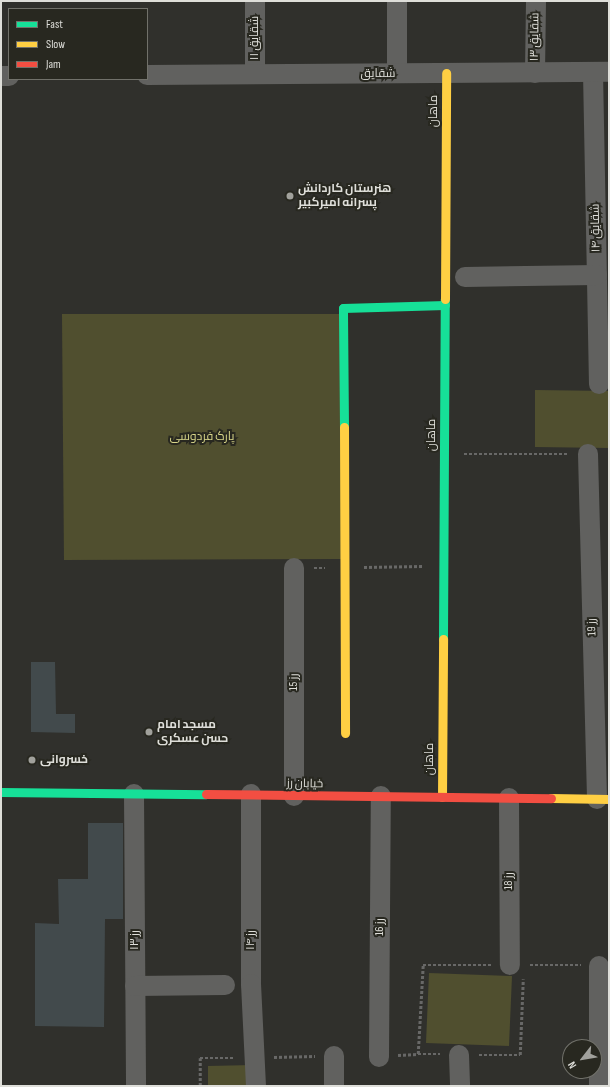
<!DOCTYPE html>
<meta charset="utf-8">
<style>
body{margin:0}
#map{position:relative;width:610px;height:1087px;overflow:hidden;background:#30302c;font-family:"Sofia Sans Condensed",Cairo,sans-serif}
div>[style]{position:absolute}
.green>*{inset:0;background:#504f2f}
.building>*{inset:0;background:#424a4c}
.path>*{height:2.5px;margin-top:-1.25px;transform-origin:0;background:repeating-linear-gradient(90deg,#686867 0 3px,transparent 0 5px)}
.street>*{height:20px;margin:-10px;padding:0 10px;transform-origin:10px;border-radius:10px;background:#61615f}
.fast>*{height:9px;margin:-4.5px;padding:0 4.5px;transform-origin:4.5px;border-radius:4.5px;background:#16e098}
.slow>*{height:9px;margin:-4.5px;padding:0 4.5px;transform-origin:4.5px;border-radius:4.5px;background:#ffcf43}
.jam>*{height:9px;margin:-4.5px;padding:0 4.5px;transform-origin:4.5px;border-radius:4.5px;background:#f24e42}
.dots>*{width:11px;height:11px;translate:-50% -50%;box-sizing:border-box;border:2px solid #282820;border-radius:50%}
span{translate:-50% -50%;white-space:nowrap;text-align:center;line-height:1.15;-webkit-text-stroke:4px #282820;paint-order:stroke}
.street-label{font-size:12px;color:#deded9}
.poi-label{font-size:12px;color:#deded9;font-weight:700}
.left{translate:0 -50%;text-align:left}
.park-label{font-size:12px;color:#d7d589}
.frame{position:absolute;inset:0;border:2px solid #deded9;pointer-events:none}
.legend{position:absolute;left:8px;top:8px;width:140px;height:72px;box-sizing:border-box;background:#282820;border:1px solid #71716a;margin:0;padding:5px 7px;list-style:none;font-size:12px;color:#deded9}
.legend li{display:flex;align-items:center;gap:8px;height:20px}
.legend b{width:20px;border:1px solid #71716a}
.north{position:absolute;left:562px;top:1039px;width:40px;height:40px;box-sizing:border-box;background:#282820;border:1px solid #71716a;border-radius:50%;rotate:239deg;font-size:11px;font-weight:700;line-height:16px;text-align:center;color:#deded9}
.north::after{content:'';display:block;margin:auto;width:14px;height:18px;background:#a1a19c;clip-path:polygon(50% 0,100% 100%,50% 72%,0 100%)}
</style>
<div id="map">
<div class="green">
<div style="clip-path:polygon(62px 314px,340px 314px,342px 559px,64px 560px)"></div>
<div style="clip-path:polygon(535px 390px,609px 391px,609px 448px,535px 447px)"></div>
<div style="clip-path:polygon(429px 973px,512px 976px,509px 1046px,426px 1043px)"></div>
<div style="clip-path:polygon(253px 1065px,253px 1086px,208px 1086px,208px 1066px)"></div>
</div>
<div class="building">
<div style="clip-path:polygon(31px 662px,55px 662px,56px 714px,75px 714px,75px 733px,31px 732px)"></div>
<div style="clip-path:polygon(88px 823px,123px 823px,123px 919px,105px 919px,104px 1027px,35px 1026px,35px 923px,59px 924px,58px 879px,88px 879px)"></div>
</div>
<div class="path">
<div style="left:464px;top:454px;width:105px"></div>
<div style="left:364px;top:567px;width:59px;rotate:-1deg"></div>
<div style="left:314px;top:568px;width:11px"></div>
<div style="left:530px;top:965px;width:51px"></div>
<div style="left:418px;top:1054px;width:22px"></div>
<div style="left:398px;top:1055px;width:20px;rotate:-3deg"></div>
<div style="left:418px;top:1054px;width:89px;rotate:-86.8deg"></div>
<div style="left:423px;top:965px;width:68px"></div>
<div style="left:479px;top:1055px;width:41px"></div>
<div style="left:520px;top:1055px;width:76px;rotate:-87.7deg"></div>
<div style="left:274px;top:1057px;width:41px;rotate:-1.4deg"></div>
<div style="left:200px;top:1086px;width:28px;rotate:-90deg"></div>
<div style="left:200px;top:1058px;width:35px"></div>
</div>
<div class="street">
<div style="left:397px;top:1px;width:72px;rotate:90deg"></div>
<div style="left:593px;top:72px;width:312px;rotate:88.9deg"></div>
<div style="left:535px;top:73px;width:72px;rotate:-89.2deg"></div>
<div style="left:255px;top:74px;width:73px;rotate:-90deg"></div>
<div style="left:147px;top:75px;width:462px;rotate:-0.4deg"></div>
<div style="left:1px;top:76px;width:8px"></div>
<div style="left:465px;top:277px;width:132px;rotate:-0.9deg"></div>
<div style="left:588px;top:454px;width:345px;rotate:88.5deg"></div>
<div style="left:294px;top:568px;width:228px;rotate:90deg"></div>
<div style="left:134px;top:794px;width:292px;rotate:89.6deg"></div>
<div style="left:251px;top:794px;width:190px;rotate:90deg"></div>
<div style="left:251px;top:984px;width:102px;rotate:87.2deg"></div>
<div style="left:509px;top:798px;width:167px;rotate:89.7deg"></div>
<div style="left:135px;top:986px;width:90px;rotate:-0.6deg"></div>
<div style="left:459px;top:1055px;width:31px;rotate:88deg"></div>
<div style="left:334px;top:1056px;width:30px;rotate:90deg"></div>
<div style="left:379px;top:1057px;width:261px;rotate:-89.6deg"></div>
<div style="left:599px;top:1086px;width:120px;rotate:-90deg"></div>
</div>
<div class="fast">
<div style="left:344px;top:427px;width:119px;rotate:-90.5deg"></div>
<div style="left:343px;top:308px;width:102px;rotate:-1.7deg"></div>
<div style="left:443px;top:639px;width:340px;rotate:-89.7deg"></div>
<div style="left:1px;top:792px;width:205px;rotate:0.6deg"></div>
</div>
<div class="slow">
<div style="left:445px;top:299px;width:226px;rotate:-89.7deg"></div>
<div style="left:344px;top:427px;width:306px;rotate:89.8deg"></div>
<div style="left:442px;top:797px;width:158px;rotate:-89.6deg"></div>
<div style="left:551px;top:798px;width:58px;rotate:1deg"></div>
</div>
<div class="jam">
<div style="left:206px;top:794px;width:345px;rotate:0.7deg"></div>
</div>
<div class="dots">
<div style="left:290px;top:196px;background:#a1a19c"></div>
<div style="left:149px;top:732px;background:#a1a19c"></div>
<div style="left:32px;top:760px;background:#a1a19c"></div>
</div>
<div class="street-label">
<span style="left:535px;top:37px;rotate:-89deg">شقایق ۱۳</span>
<span style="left:255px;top:38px;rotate:-90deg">شقایق ۱۱</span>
<span style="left:378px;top:74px">شقایق</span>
<span style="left:434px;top:111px;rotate:-90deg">ماهان</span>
<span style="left:596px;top:228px;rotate:-91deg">شقایق ۱۴</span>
<span style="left:432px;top:435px;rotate:-90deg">ماهان</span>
<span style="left:592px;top:627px;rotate:-92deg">رز 19</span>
<span style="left:294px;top:682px;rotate:-90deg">رز 15</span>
<span style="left:430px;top:759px;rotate:-90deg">ماهان</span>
<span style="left:305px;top:784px;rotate:1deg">خیابان رز</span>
<span style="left:509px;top:881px;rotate:-90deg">رز 18</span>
<span style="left:380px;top:927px;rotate:-90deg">رز 16</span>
<span style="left:135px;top:940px;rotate:-90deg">رز ۱۳</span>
<span style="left:251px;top:940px;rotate:-90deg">رز ۱۴</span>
</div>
<div class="poi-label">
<span class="left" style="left:298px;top:196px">هنرستان کاردانش<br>پسرانه امیرکبیر</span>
<span class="left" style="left:157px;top:732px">مسجد امام<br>حسن عسکری</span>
<span class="left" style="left:40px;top:760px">خسروانی</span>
</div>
<div class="park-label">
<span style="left:202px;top:437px">پارک فردوسی</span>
</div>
<div class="frame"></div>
<ul class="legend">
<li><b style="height:5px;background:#16e098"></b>Fast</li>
<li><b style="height:5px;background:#ffcf43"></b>Slow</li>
<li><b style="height:5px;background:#f24e42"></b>Jam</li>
</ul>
<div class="north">N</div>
</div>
